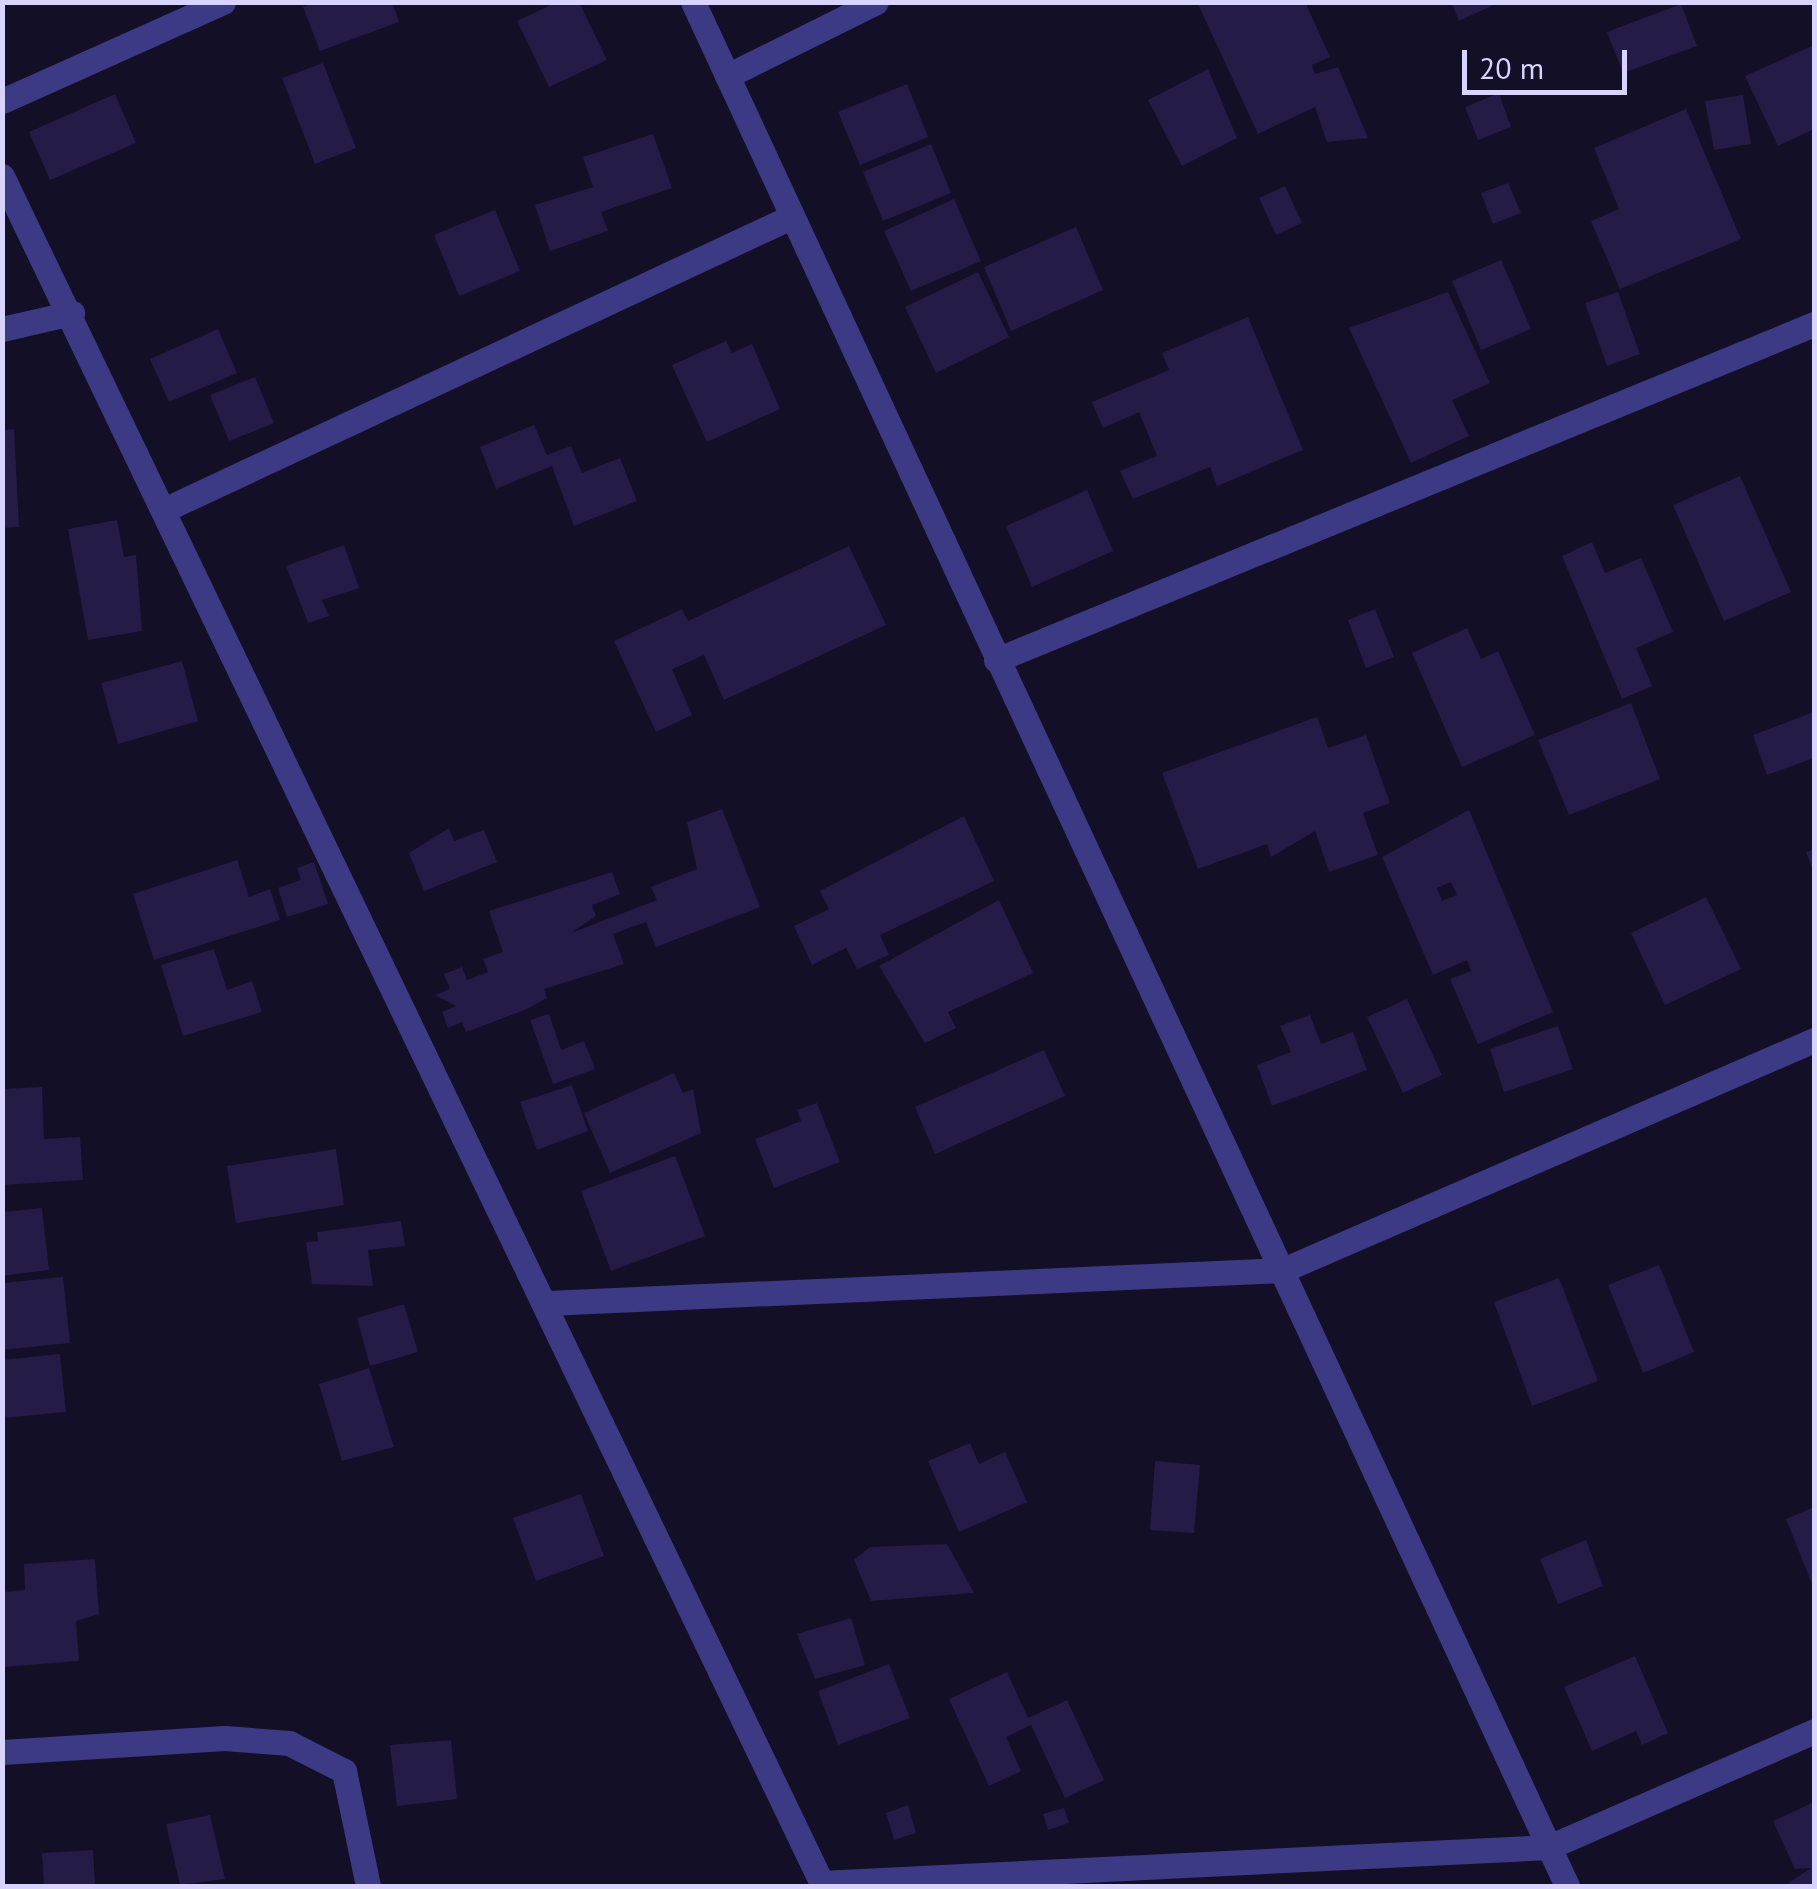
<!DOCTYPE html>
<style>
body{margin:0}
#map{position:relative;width:1817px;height:1889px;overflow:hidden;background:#130f26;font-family:"PT Sans",sans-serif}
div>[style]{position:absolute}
.building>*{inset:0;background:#241b47}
.minor>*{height:25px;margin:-12.5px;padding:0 12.5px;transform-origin:12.5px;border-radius:12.5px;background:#3d3a85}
span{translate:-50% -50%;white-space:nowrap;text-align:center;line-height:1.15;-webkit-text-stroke:9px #130f26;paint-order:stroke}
.frame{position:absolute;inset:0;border:5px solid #d9d4ff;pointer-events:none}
.scale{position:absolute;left:1462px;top:50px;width:165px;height:45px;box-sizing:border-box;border:5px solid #d9d4ff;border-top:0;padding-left:12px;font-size:30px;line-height:35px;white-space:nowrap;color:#d9d4ff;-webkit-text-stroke:8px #130f26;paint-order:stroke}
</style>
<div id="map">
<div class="building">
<div style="clip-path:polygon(314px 2px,392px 2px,399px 22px,320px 51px,303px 7px)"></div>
<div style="clip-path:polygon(557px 2px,579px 2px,607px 60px,549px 87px,517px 21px)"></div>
<div style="clip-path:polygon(1197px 2px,1305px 2px,1330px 57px,1312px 65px,1315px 74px,1338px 67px,1368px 138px,1327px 142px,1315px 107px,1258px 134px)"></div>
<div style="clip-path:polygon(1451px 2px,1500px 2px,1459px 21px)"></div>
<div style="clip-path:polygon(1681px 4px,1697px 46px,1623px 73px,1607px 32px)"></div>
<div style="clip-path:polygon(1814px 45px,1814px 129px,1778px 146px,1745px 76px)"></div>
<div style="clip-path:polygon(323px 63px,356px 148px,315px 164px,282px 78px)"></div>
<div style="clip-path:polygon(1208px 69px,1237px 138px,1182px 166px,1148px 100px)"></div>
<div style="clip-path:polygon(907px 84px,928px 137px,860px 165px,838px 112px)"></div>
<div style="clip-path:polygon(1499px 93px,1511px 127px,1478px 140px,1465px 107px)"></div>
<div style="clip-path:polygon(115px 94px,136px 143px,50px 180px,29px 132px)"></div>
<div style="clip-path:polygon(1743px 95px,1751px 144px,1714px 150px,1705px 101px)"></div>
<div style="clip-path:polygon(1686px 109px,1741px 239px,1620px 289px,1591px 221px,1619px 209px,1594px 148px)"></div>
<div style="clip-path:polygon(653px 134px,672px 188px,601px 212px,608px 231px,550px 251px,535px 205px,593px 187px,583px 157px)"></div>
<div style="clip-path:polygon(931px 144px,951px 193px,883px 221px,863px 172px)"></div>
<div style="clip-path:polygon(1508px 183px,1521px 213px,1493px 224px,1481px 193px)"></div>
<div style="clip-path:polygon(1285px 186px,1302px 223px,1276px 235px,1259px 198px)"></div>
<div style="clip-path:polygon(954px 199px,981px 261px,911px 291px,884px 231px)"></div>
<div style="clip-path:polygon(495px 210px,520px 271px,459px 296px,434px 235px)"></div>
<div style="clip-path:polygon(1076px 227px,1103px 290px,1011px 331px,984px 267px)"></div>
<div style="clip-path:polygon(1501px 260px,1531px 329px,1481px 350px,1452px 281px)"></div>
<div style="clip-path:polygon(978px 272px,1009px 337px,936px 373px,905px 307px)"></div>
<div style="clip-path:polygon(1448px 292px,1490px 383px,1452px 400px,1469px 436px,1411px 463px,1349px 328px)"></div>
<div style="clip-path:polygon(1618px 292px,1640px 354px,1607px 366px,1585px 303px)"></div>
<div style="clip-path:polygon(1248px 317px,1303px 450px,1217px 486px,1210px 467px,1133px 499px,1120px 471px,1157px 456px,1139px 412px,1103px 428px,1092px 402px,1169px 370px,1162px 353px)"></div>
<div style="clip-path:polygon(218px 329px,237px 373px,169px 402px,150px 359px)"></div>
<div style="clip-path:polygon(726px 341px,732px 353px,752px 344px,780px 409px,707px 442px,672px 365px)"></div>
<div style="clip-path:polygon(255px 377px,274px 423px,229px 441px,210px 395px)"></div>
<div style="clip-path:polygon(534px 425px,547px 455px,571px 446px,582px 473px,620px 458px,637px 501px,574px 526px,552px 466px,496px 489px,480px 447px)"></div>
<div style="clip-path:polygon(14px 429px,19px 527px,2px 528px,2px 430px)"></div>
<div style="clip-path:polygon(1740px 476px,1791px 592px,1724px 621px,1673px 505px)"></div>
<div style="clip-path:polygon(1087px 490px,1113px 551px,1032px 587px,1006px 526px)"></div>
<div style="clip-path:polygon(117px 520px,124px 557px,136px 555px,142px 631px,88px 640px,68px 529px)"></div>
<div style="clip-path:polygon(1592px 542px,1605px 573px,1641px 558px,1673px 632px,1636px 648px,1652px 686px,1622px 699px,1562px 556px)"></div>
<div style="clip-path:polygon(344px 545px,359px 588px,322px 600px,329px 616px,308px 623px,286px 566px)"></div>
<div style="clip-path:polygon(849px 546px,886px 625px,724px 700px,704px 655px,672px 669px,692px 715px,656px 732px,614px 641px,682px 609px,688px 621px)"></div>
<div style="clip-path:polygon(1375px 609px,1394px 657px,1366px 668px,1348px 620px)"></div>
<div style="clip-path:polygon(1467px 628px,1481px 659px,1498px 651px,1535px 735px,1462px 767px,1412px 653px)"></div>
<div style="clip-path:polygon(182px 661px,198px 721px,118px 744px,101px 683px)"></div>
<div style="clip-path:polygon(1631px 703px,1660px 779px,1569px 815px,1538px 740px)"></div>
<div style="clip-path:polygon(1814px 712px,1814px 758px,1767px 775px,1753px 735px)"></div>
<div style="clip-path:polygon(1317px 717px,1328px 748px,1366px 735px,1390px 803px,1363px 813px,1378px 855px,1329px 872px,1315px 831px,1271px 857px,1267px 844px,1198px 869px,1162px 773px)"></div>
<div style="clip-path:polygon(722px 809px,760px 907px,656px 947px,646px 922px,613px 934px,624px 964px,544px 989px,547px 998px,525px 1010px,466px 1032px,462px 1022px,448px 1028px,442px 1012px,456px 1006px,435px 995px,450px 989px,444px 974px,462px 967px,467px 980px,488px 972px,483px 959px,503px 952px,489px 911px,612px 872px,620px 894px,592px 905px,596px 916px,571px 933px,657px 900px,651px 887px,697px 869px,687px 822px)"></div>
<div style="clip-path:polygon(evenodd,1469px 810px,1553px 1012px,1478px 1044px,1450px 979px,1471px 971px,1467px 960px,1433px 975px,1382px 857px,1469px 810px,1451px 882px,1457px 895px,1442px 901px,1437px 888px,1451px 882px)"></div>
<div style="clip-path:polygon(964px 816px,994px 881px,880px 935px,889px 955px,857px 969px,846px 948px,812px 965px,794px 926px,829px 909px,820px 891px)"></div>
<div style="clip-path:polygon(449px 828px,454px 841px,484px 830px,497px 862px,424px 891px,409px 853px)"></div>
<div style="clip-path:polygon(1814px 849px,1814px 873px,1806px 852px)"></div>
<div style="clip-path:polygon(237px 860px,249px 897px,270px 889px,280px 920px,154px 960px,133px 894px)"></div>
<div style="clip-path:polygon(314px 862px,328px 904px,287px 917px,278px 888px,301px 880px,297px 868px)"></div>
<div style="clip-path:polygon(1706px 897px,1741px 969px,1665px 1005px,1631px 933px)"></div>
<div style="clip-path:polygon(999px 900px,1033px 973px,948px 1012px,956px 1028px,925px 1043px,879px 966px)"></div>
<div style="clip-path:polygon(214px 949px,227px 990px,252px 981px,262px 1012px,183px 1036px,161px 965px)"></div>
<div style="clip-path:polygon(1407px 999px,1442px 1075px,1403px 1093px,1367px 1017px)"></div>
<div style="clip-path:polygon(549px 1014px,561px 1050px,584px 1041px,595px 1069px,553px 1084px,530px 1020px)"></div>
<div style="clip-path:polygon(1310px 1015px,1321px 1044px,1353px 1032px,1367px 1070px,1272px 1106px,1257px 1065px,1291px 1052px,1280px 1026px)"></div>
<div style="clip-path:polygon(1558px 1026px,1573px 1069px,1504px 1092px,1490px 1049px)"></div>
<div style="clip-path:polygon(1044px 1050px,1065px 1096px,935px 1154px,915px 1107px)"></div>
<div style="clip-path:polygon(674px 1073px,683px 1093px,693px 1089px,701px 1133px,610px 1173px,584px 1113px)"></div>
<div style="clip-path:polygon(572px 1085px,588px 1131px,537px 1150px,520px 1102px)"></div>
<div style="clip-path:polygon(42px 1087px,44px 1139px,80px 1137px,83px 1180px,2px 1185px,2px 1089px)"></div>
<div style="clip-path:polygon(817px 1103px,840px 1162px,774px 1188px,755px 1139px,801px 1121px,797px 1110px)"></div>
<div style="clip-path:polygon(336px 1149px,344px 1205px,236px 1223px,227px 1166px)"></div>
<div style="clip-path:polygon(675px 1156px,705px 1236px,611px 1271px,581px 1191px)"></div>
<div style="clip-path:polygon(42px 1208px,49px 1270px,2px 1276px,2px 1212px)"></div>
<div style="clip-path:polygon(401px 1221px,405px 1246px,368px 1250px,373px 1286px,312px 1284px,306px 1242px,318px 1241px,317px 1232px)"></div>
<div style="clip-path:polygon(1659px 1265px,1694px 1352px,1643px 1373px,1608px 1285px)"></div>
<div style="clip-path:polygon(63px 1277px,70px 1343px,2px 1350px,2px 1283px)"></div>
<div style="clip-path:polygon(1559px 1278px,1598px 1381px,1532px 1406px,1494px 1302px)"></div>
<div style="clip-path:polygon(404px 1304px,418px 1352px,370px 1366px,357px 1318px)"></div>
<div style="clip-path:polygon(60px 1354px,66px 1412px,2px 1418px,2px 1360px)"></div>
<div style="clip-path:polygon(369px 1368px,394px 1447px,342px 1461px,319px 1384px)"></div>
<div style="clip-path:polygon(970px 1443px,979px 1464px,1005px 1452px,1027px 1502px,959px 1532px,928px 1461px)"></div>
<div style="clip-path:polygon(1155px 1461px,1200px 1465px,1194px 1533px,1150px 1530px)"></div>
<div style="clip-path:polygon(581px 1494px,604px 1556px,536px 1581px,513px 1518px)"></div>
<div style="clip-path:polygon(1814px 1507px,1814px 1589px,1786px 1519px)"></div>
<div style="clip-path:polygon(1586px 1540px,1603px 1586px,1558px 1604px,1540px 1559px)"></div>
<div style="clip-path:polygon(947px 1544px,974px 1593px,871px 1601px,854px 1560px,870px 1547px)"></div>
<div style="clip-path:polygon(95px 1559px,99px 1614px,76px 1621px,79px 1661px,2px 1667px,2px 1592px,25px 1590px,24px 1564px)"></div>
<div style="clip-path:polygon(851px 1618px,865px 1665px,815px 1679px,797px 1634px)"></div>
<div style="clip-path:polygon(1635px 1656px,1668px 1733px,1642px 1745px,1636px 1731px,1592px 1751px,1564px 1687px)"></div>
<div style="clip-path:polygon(889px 1664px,910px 1718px,838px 1745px,818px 1691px)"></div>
<div style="clip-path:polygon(1007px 1672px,1028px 1718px,1067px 1700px,1104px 1780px,1065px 1798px,1031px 1725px,1006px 1737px,1021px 1771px,989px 1786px,949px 1699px)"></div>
<div style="clip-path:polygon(451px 1740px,457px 1799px,397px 1806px,390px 1745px)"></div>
<div style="clip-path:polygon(1814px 1802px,1814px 1886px,1784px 1886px,1811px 1868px,1795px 1869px,1773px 1821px)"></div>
<div style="clip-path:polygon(908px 1805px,916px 1833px,894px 1840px,886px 1813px)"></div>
<div style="clip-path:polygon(1064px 1808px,1069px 1823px,1048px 1830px,1043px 1814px)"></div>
<div style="clip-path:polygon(210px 1815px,225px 1879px,180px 1885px,166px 1824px)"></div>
<div style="clip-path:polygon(93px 1850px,95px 1886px,44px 1886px,42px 1853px)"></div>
</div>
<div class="minor">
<div style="left:693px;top:2px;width:2077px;rotate:65.11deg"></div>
<div style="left:727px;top:76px;width:166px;rotate:-26.4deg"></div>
<div style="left:2px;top:101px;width:242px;rotate:-24.1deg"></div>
<div style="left:2px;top:176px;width:1897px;rotate:64.35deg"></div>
<div style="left:2px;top:329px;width:72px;rotate:-12.9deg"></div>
<div style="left:168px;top:508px;width:688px;rotate:-25.04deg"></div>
<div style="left:996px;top:660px;width:884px;rotate:-22.33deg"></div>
<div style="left:548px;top:1303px;width:736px;rotate:-2.57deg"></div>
<div style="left:1283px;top:1270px;width:579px;rotate:-23.42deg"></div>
<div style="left:2px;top:1752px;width:223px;rotate:-3.6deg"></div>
<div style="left:225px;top:1738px;width:64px;rotate:4.5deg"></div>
<div style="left:289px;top:1743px;width:62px;rotate:27deg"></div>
<div style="left:344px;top:1771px;width:117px;rotate:78.2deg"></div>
<div style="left:821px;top:1883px;width:729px;rotate:-2.83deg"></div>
<div style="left:1549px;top:1847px;width:289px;rotate:-23.6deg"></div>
</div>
<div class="frame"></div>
<div class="scale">20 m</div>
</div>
